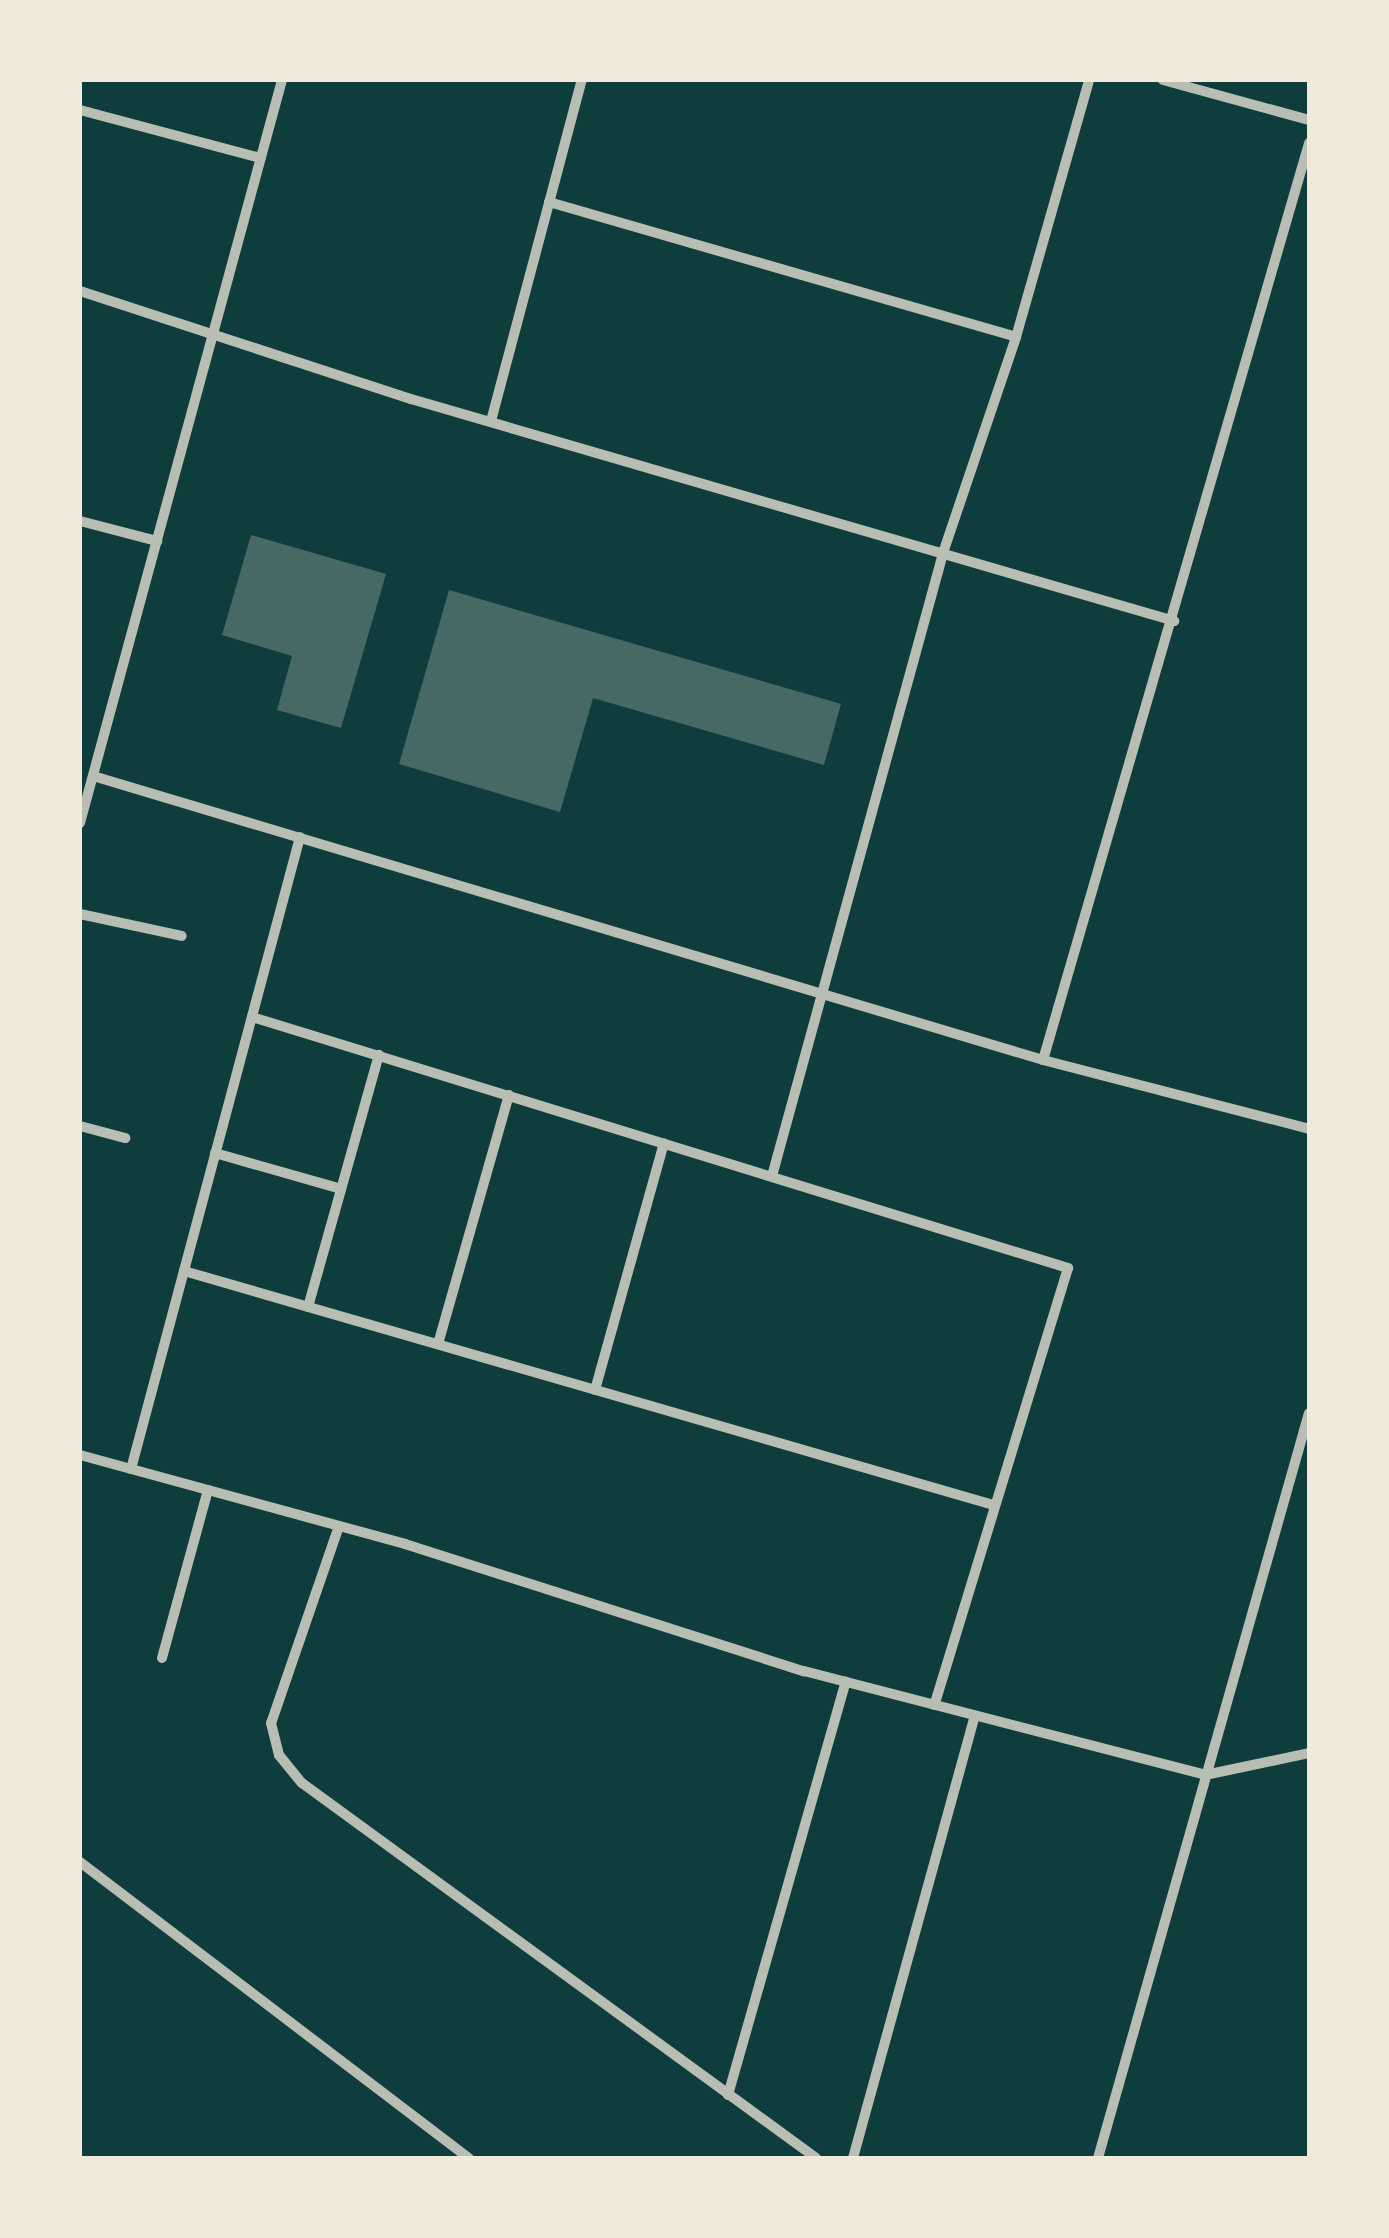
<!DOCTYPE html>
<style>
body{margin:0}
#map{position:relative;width:1389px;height:2238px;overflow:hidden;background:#0f3d3e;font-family:Karla,sans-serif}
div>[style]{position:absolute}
.building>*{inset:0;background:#486865}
.minor>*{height:10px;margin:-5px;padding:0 5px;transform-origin:5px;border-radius:5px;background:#b8beb3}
span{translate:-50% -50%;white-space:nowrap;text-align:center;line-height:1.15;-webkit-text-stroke:8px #f1e9da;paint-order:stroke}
.frame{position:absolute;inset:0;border:82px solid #f1e9da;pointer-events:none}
</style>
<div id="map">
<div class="building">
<div style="clip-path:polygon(251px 535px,386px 574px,341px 728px,277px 710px,292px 656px,222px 635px)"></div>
<div style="clip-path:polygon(449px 590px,841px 704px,824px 765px,593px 698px,560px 812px,399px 764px)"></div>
</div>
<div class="minor">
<div style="left:1163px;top:80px;width:151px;rotate:15.3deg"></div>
<div style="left:80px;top:110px;width:187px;rotate:14.9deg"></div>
<div style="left:549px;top:202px;width:486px;rotate:16.1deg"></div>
<div style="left:1016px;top:337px;width:267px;rotate:-74.1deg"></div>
<div style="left:80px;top:291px;width:348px;rotate:18.1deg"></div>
<div style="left:411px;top:399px;width:795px;rotate:16.22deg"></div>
<div style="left:491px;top:421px;width:353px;rotate:-75.1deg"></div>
<div style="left:80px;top:521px;width:80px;rotate:14.6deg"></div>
<div style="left:93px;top:776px;width:992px;rotate:16.64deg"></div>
<div style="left:1043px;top:1060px;width:275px;rotate:14.5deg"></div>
<div style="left:80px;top:823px;width:770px;rotate:-74.79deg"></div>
<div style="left:80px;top:914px;width:104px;rotate:12.2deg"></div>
<div style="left:252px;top:1017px;width:854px;rotate:17.1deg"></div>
<div style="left:1068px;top:1268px;width:457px;rotate:107deg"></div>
<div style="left:1043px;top:1060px;width:955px;rotate:-73.82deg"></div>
<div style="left:80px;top:1126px;width:47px;rotate:14.9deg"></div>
<div style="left:215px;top:1153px;width:131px;rotate:15.9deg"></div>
<div style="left:772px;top:1176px;width:649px;rotate:-74.64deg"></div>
<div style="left:944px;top:550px;width:225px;rotate:-71.3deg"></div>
<div style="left:184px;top:1271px;width:839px;rotate:16.12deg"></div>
<div style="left:308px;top:1307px;width:262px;rotate:-74.3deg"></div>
<div style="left:438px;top:1344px;width:259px;rotate:-74.1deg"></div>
<div style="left:595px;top:1390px;width:256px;rotate:-74.4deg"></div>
<div style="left:80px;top:1455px;width:337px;rotate:15.3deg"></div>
<div style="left:405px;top:1544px;width:419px;rotate:17.7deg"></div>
<div style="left:804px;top:1671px;width:414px;rotate:14.5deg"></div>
<div style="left:1205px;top:1775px;width:106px;rotate:-11.9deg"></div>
<div style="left:131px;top:1469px;width:654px;rotate:-75.03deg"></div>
<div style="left:339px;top:1526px;width:208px;rotate:109deg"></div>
<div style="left:271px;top:1723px;width:33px;rotate:76deg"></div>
<div style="left:279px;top:1755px;width:36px;rotate:51deg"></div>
<div style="left:302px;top:1783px;width:636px;rotate:36.11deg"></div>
<div style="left:162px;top:1658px;width:174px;rotate:-74.7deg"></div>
<div style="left:80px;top:1862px;width:489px;rotate:37.3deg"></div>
<div style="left:728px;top:2095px;width:430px;rotate:-74.1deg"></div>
<div style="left:853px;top:2158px;width:459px;rotate:-74.6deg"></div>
<div style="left:1098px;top:2158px;width:774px;rotate:-74.19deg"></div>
</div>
<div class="frame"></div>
</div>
